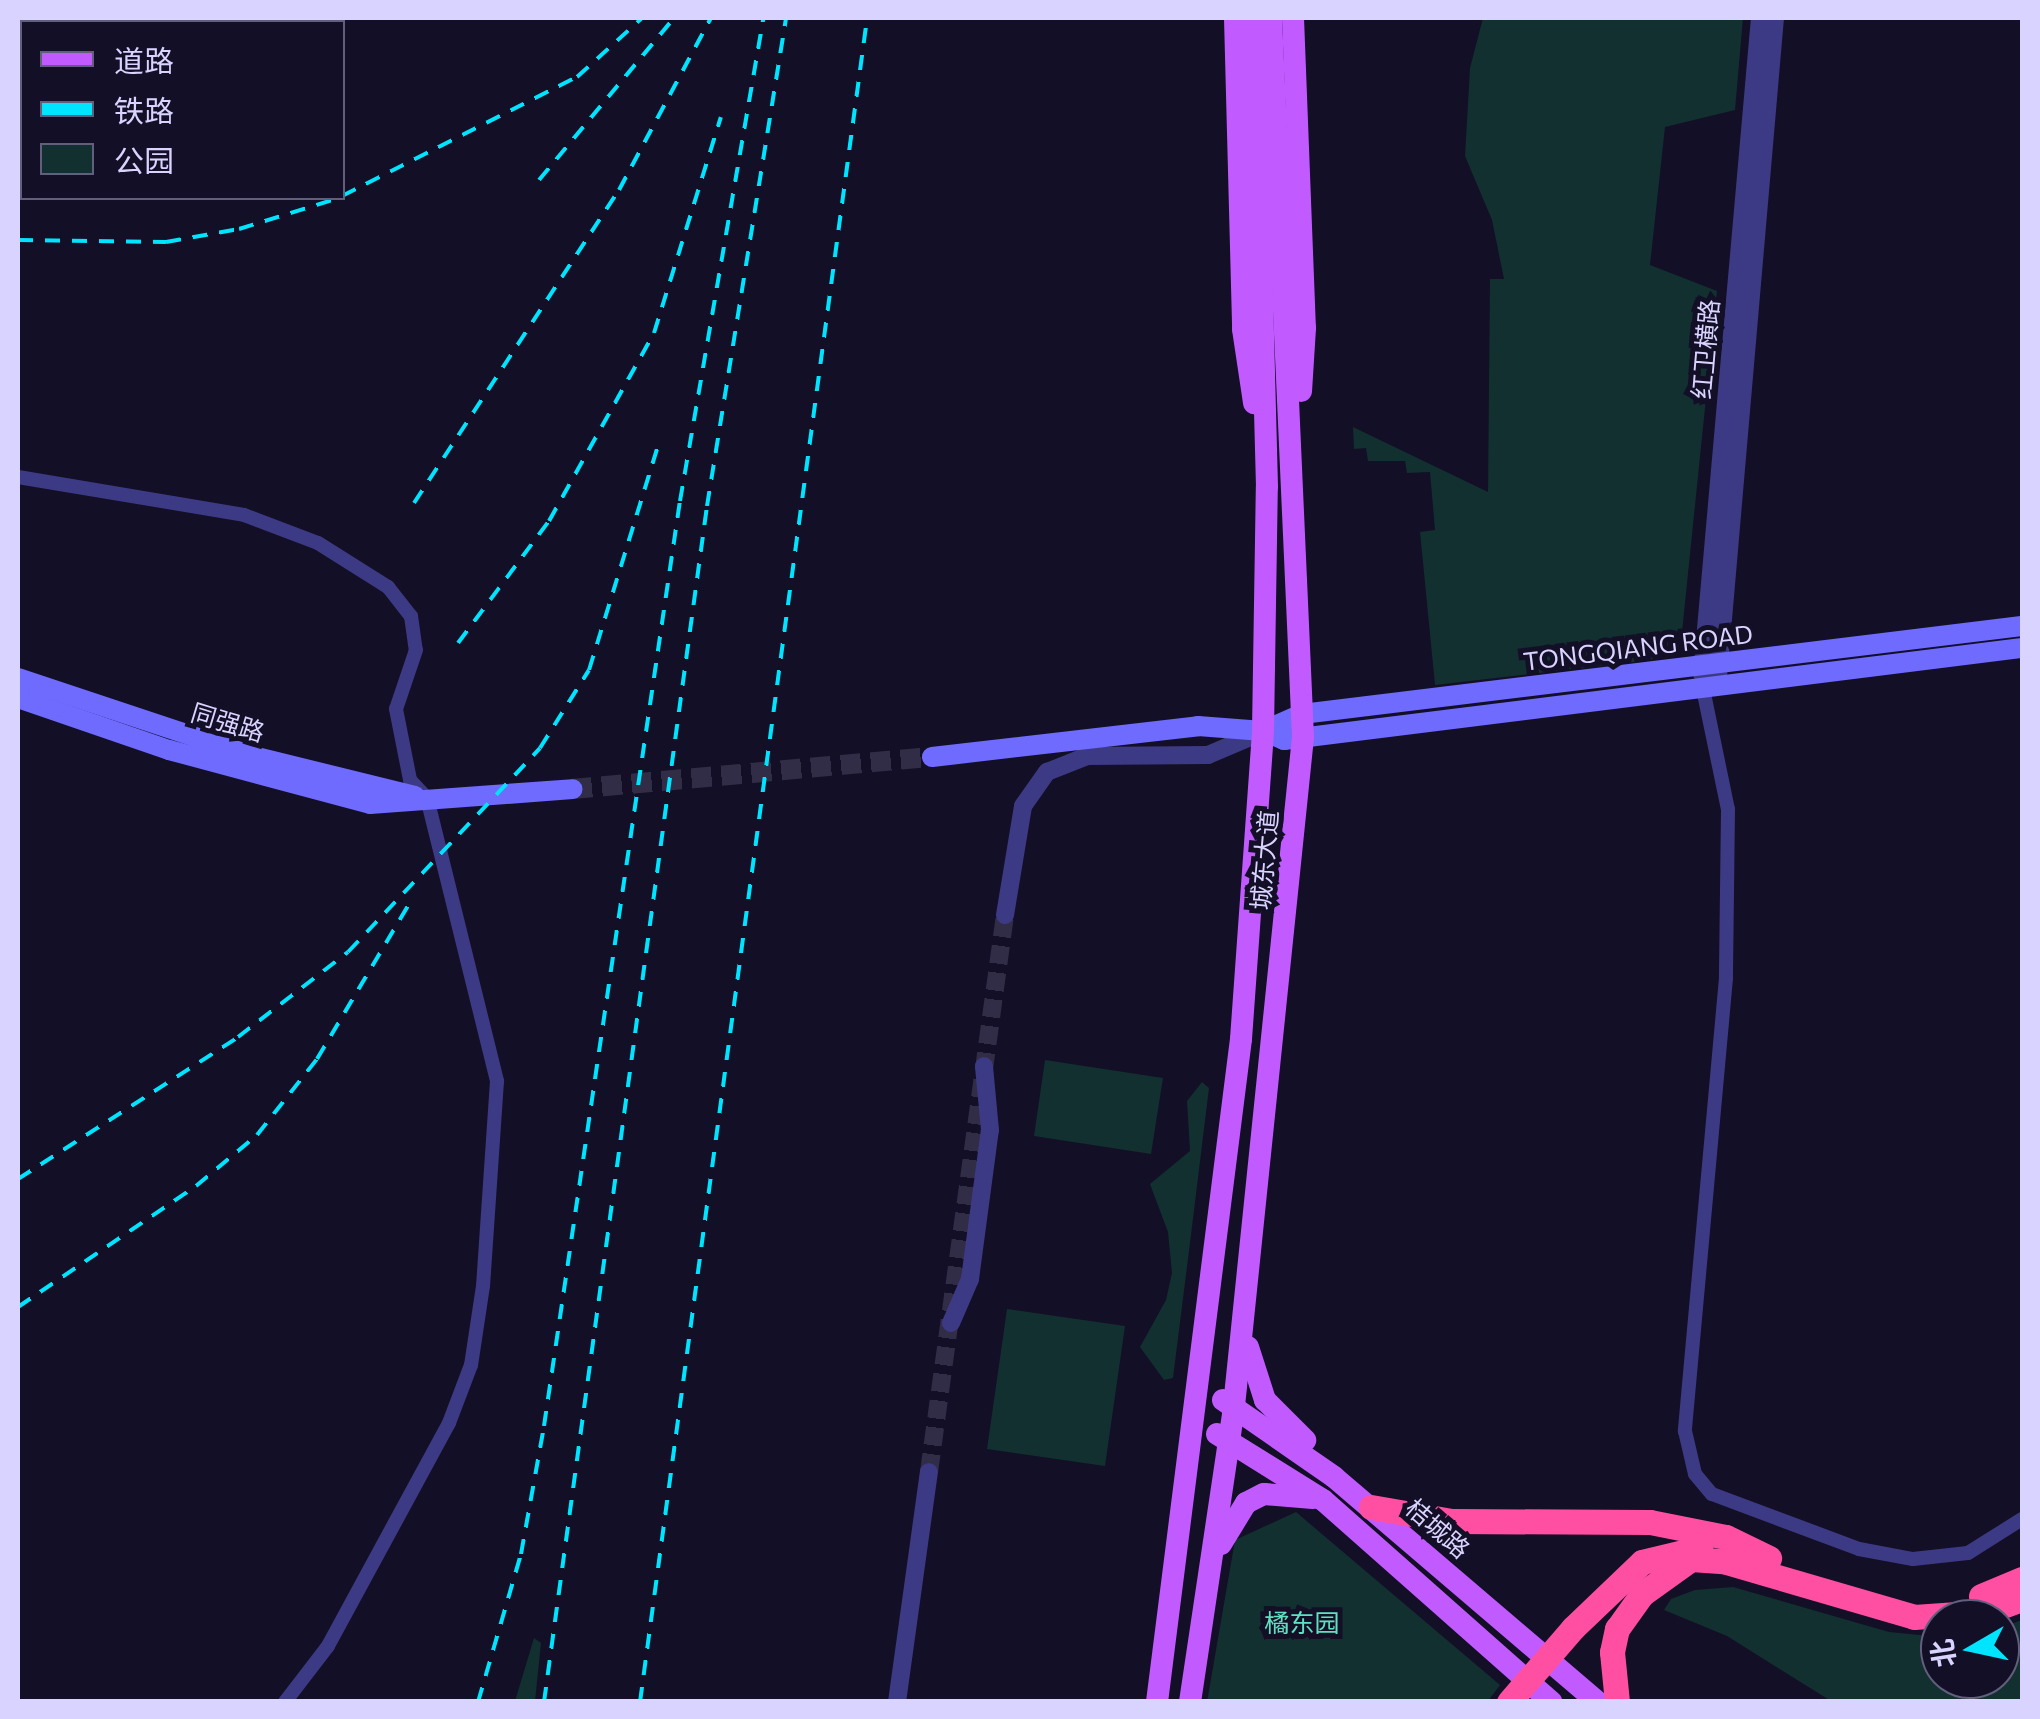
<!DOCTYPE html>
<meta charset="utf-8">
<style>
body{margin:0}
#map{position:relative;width:2040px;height:1719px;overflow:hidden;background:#130f26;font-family:Commissioner,"Noto Sans SC",sans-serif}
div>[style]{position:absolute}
.green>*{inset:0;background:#12302f}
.tertiary-tunnel>*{height:18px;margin-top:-9px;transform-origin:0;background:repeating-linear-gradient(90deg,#312d47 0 18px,transparent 0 27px)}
.secondary-tunnel>*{height:20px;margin-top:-10px;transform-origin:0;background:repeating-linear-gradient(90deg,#312d47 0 20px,transparent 0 30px)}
.minor>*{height:14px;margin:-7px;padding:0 7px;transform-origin:7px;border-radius:7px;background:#3d3a85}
.tertiary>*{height:18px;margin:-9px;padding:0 9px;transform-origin:9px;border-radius:9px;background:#3d3a85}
.secondary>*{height:20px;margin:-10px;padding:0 10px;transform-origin:10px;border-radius:10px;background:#6f6bff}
.primary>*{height:22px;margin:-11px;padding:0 11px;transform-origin:11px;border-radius:11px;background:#c25bff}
.motorway>*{height:25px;margin:-12.5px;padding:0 12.5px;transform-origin:12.5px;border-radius:12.5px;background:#ff4fa3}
.rail>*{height:4px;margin-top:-2px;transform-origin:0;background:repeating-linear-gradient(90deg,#00e5ff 0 15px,transparent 0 27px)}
.motorway-bridge>*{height:25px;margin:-12.5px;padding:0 12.5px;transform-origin:12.5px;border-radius:12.5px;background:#ff4fa3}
span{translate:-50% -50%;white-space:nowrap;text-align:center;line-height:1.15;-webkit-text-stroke:10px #130f26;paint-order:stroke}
.street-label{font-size:25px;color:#d9d4ff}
.park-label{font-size:25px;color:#5fe0c0}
.frame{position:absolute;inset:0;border:20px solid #d9d4ff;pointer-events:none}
.legend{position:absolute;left:20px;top:20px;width:325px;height:180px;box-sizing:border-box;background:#130f26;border:2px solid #625e7d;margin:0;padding:12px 18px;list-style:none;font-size:30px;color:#d9d4ff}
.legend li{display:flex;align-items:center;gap:20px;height:50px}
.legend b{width:50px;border:2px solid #625e7d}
.north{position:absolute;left:1920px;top:1599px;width:100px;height:100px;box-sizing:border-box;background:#130f26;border:2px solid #625e7d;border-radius:50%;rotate:261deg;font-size:28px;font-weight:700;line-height:40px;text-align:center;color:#d9d4ff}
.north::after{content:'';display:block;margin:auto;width:35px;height:45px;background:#00e5ff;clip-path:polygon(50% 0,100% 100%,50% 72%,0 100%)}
</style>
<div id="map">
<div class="green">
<div style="clip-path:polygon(1483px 18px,1743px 18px,1735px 110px,1665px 127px,1650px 265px,1717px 291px,1681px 642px,1672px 653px,1650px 660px,1435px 685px,1420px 532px,1435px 530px,1430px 472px,1407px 473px,1405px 461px,1368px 461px,1366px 448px,1354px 449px,1353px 427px,1488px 492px,1490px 279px,1504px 279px,1492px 220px,1465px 156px,1470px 68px)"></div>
<div style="clip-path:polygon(1045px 1060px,1163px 1078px,1151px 1154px,1034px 1136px)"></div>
<div style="clip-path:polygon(1202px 1082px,1209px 1088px,1189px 1251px,1173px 1378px,1164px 1380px,1140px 1347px,1166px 1300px,1172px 1273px,1168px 1232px,1150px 1184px,1190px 1151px,1187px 1101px)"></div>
<div style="clip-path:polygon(1007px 1309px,1125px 1326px,1105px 1466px,987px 1449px)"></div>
<div style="clip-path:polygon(1296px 1512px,1500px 1685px,1488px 1701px,1207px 1702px,1235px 1540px)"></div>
<div style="clip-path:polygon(1733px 1587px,1889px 1632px,1940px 1637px,1940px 1679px,2000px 1679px,2000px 1628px,2022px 1620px,2022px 1701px,1831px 1701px,1727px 1636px,1664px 1610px,1671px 1599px,1695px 1590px)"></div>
<div style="clip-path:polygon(534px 1638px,541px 1643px,535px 1701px,515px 1701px)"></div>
</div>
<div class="tertiary-tunnel">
<div style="left:929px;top:1472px;width:562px;rotate:-82.23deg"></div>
</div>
<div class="secondary-tunnel">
<div style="left:572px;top:789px;width:361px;rotate:-5.1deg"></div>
</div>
<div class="minor">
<div style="left:18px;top:477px;width:229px;rotate:9.5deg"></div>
<div style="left:244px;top:515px;width:79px;rotate:20.7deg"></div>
<div style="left:318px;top:543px;width:83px;rotate:32.2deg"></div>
<div style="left:388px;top:587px;width:37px;rotate:52deg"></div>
<div style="left:411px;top:616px;width:34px;rotate:82deg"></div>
<div style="left:416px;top:650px;width:62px;rotate:108.7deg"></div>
<div style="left:396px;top:709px;width:72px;rotate:78.8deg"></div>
<div style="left:410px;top:780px;width:25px;rotate:47deg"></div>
<div style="left:427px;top:798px;width:292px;rotate:76.1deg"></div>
<div style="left:497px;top:1081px;width:205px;rotate:93.9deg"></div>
<div style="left:483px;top:1286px;width:80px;rotate:98.6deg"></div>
<div style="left:471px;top:1365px;width:62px;rotate:110.8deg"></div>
<div style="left:449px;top:1423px;width:254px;rotate:118.5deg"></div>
<div style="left:328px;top:1646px;width:71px;rotate:127.5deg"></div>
<div style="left:1702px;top:684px;width:128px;rotate:78.3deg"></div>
<div style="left:1728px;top:809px;width:169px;rotate:90.7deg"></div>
<div style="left:1726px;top:978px;width:455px;rotate:95.2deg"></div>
<div style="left:1685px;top:1431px;width:44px;rotate:76.9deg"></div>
<div style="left:1695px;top:1474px;width:26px;rotate:50deg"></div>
<div style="left:1712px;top:1494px;width:157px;rotate:20.5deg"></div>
<div style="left:1859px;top:1549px;width:55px;rotate:10.5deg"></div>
<div style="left:1913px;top:1559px;width:55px;rotate:-6.2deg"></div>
<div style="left:1968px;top:1553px;width:64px;rotate:-32.2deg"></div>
</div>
<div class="tertiary">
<div style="left:1702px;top:674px;width:659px;rotate:-84.95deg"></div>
<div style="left:1718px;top:677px;width:661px;rotate:-85.06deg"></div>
<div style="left:1005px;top:915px;width:110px;rotate:-80.6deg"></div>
<div style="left:1023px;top:806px;width:42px;rotate:-54.8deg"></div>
<div style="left:1047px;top:772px;width:43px;rotate:-21.8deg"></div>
<div style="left:1087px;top:756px;width:121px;rotate:-0.5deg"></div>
<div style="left:1208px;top:755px;width:59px;rotate:-23.1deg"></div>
<div style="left:951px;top:1323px;width:48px;rotate:-66.6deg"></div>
<div style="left:970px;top:1279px;width:150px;rotate:-82.4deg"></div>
<div style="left:990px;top:1130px;width:64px;rotate:-95.4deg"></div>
<div style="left:897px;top:1702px;width:232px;rotate:-82.1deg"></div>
</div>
<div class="secondary">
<div style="left:18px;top:678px;width:243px;rotate:18.4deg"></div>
<div style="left:249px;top:755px;width:171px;rotate:13.9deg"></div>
<div style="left:18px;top:698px;width:160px;rotate:19deg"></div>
<div style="left:169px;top:750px;width:208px;rotate:15deg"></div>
<div style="left:370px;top:804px;width:203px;rotate:-4.2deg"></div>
<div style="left:1263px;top:731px;width:43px;rotate:-23.6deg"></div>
<div style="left:1302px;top:714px;width:725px;rotate:-6.97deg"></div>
<div style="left:932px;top:757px;width:268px;rotate:-6.6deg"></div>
<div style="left:1198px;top:726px;width:65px;rotate:4.4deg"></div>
<div style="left:1263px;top:731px;width:23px;rotate:23deg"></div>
<div style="left:1284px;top:740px;width:744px;rotate:-7.11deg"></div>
</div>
<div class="primary">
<div style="left:1235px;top:18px;width:311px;rotate:88.5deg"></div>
<div style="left:1243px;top:329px;width:75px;rotate:81.5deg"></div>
<div style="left:1293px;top:18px;width:310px;rotate:87.8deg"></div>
<div style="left:1305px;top:328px;width:63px;rotate:93.6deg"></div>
<div style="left:1248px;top:1347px;width:56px;rotate:72.2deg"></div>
<div style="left:1265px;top:1400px;width:57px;rotate:45deg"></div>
<div style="left:1223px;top:1400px;width:135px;rotate:34.7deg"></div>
<div style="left:1334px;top:1477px;width:346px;rotate:40.5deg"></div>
<div style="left:1217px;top:1434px;width:125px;rotate:31.9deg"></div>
<div style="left:1323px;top:1500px;width:305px;rotate:41.5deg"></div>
<div style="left:1221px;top:1544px;width:48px;rotate:-58.6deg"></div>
<div style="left:1246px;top:1503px;width:20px;rotate:-27deg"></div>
<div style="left:1264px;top:1494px;width:49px;rotate:4.7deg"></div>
<div style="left:1157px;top:1702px;width:668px;rotate:-82.78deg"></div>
<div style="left:1241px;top:1039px;width:309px;rotate:-85.9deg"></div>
<div style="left:1263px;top:731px;width:244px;rotate:-89.1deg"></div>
<div style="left:1267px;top:487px;width:469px;rotate:-91.5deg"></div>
<div style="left:1190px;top:1702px;width:299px;rotate:-81.5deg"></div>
<div style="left:1234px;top:1406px;width:673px;rotate:-84.11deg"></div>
<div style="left:1303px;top:737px;width:720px;rotate:-92.55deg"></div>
</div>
<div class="motorway">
<div style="left:1371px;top:1507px;width:82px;rotate:9.8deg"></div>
<div style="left:1452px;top:1521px;width:198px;rotate:0.3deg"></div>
<div style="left:1650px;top:1522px;width:77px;rotate:11.2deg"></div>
<div style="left:1726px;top:1537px;width:48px;rotate:26deg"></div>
<div style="left:1981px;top:1596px;width:44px;rotate:-22.5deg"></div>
<div style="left:1573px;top:1628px;width:95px;rotate:-43.7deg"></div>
<div style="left:1642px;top:1562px;width:60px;rotate:-13.6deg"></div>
<div style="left:1617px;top:1702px;width:50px;rotate:-95.7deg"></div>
<div style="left:1612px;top:1652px;width:24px;rotate:-78deg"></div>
<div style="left:1617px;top:1629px;width:43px;rotate:-54.5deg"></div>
<div style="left:1642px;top:1594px;width:60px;rotate:-35.5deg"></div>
<div style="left:1691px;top:1559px;width:32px;rotate:4deg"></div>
<div style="left:1723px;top:1561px;width:199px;rotate:16.3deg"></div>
<div style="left:1914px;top:1617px;width:72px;rotate:-4deg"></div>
<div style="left:1986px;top:1612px;width:38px;rotate:-20deg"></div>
</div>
<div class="rail">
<div style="left:539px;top:180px;width:211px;rotate:-50.2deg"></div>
<div style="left:342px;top:196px;width:263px;rotate:-26.9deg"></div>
<div style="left:577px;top:77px;width:88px;rotate:-42.2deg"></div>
<div style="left:18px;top:240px;width:148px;rotate:0.8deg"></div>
<div style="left:166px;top:242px;width:74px;rotate:-10.1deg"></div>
<div style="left:239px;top:229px;width:105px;rotate:-17.2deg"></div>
<div style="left:414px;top:503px;width:374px;rotate:-56.8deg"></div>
<div style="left:619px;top:190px;width:195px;rotate:-61.9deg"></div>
<div style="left:458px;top:643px;width:152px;rotate:-53.3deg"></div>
<div style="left:549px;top:521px;width:215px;rotate:-60.8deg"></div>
<div style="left:654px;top:333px;width:226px;rotate:-72.8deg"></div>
<div style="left:18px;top:1179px;width:262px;rotate:-32.8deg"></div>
<div style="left:238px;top:1037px;width:139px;rotate:-37.7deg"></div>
<div style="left:348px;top:952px;width:280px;rotate:-46.7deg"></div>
<div style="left:540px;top:748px;width:92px;rotate:-57.9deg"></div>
<div style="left:589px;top:670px;width:234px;rotate:-72.9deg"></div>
<div style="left:18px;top:1307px;width:215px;rotate:-34.2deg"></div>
<div style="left:196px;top:1186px;width:80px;rotate:-39.9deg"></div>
<div style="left:257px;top:1135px;width:97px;rotate:-51.7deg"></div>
<div style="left:317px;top:1059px;width:178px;rotate:-59.3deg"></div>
<div style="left:478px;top:1702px;width:154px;rotate:-73.8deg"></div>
<div style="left:521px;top:1554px;width:130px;rotate:-79.8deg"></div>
<div style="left:544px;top:1426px;width:935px;rotate:-81.64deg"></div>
<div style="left:680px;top:501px;width:490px;rotate:-80.2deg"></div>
<div style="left:544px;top:1702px;width:1207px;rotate:-82.24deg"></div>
<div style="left:707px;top:506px;width:494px;rotate:-80.8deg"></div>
<div style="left:640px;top:1702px;width:1699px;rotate:-82.32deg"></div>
</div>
<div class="motorway-bridge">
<div style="left:1509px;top:1702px;width:98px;rotate:-49.1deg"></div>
</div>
<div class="street-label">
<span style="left:1705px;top:349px;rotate:-85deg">红卫横路</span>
<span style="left:1638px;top:647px;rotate:-7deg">TONGQIANG ROAD</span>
<span style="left:228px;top:722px;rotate:17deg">同强路</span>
<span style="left:1264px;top:860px;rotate:-85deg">城东大道</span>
<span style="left:1438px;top:1528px;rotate:41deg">桔城路</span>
</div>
<div class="park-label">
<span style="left:1302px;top:1622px">橘东园</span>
</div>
<div class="frame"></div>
<ul class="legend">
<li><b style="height:12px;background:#c25bff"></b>道路</li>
<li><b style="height:12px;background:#00e5ff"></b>铁路</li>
<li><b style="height:28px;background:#12302f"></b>公园</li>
</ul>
<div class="north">北</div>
</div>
